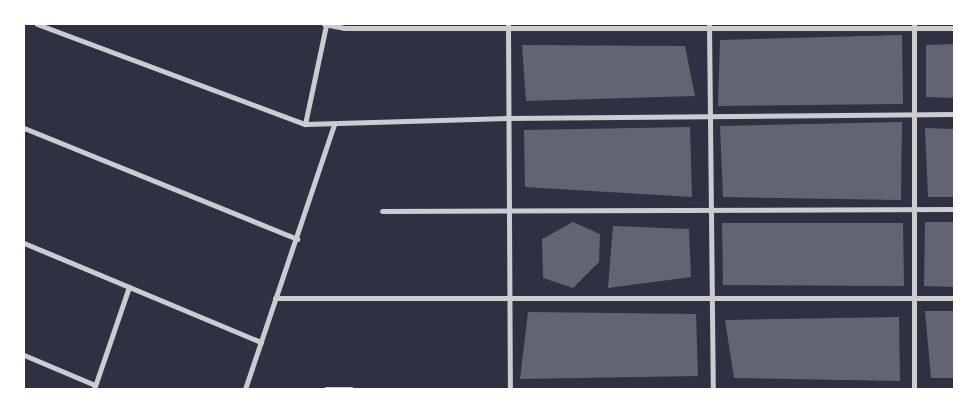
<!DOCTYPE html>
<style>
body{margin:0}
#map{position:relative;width:978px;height:413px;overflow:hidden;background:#2d3142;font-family:"Titillium Web",sans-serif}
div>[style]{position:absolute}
.building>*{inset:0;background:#626471}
.minor>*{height:5px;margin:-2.5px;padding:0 2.5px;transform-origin:2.5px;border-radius:2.5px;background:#caccd0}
span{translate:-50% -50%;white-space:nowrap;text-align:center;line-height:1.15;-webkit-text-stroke:5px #fff;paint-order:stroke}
.frame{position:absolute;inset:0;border:25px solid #fff;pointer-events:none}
</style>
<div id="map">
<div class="building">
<div style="clip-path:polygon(902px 35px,903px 104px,718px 106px,720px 40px)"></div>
<div style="clip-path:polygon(954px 44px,954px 98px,926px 97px,926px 45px)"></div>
<div style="clip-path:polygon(522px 45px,685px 46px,695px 96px,526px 101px)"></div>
<div style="clip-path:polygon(902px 122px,901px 200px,723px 197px,720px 126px)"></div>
<div style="clip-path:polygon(690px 127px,692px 197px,525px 187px,524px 130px)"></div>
<div style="clip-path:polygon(925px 128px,954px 129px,954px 197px,928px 197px)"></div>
<div style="clip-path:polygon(573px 222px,600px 234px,599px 262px,573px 288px,543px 278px,542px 239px)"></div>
<div style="clip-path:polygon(925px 222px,954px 222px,954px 287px,924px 286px)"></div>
<div style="clip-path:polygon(722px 223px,903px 223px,904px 286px,723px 285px)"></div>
<div style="clip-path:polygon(613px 226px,689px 229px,691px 277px,608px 288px)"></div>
<div style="clip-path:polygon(925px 311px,954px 311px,954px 378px,931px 378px)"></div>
<div style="clip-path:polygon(528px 312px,696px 314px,698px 376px,520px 379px)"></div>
<div style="clip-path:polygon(899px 317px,900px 381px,734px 378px,725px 320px)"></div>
</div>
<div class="minor">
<div style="left:37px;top:24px;width:286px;rotate:20.5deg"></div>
<div style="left:305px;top:124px;width:203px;rotate:-1.7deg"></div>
<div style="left:508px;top:118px;width:446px;rotate:-0.5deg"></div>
<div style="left:324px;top:24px;width:21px;rotate:11deg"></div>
<div style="left:345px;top:28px;width:609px"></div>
<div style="left:508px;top:24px;width:365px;rotate:89.7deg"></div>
<div style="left:709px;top:24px;width:365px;rotate:89.4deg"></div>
<div style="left:914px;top:24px;width:365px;rotate:90deg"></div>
<div style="left:305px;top:124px;width:101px;rotate:-78deg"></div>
<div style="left:24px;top:128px;width:295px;rotate:22.1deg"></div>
<div style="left:382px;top:211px;width:572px;rotate:-0.2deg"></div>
<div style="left:24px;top:243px;width:257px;rotate:22.7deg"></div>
<div style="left:275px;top:298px;width:679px"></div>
<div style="left:24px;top:355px;width:77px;rotate:22.9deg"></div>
<div style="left:94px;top:389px;width:108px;rotate:-71.1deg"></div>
<div style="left:245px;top:389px;width:279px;rotate:-71.4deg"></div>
<div style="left:326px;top:389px;width:25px"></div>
</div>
<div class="frame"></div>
</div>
